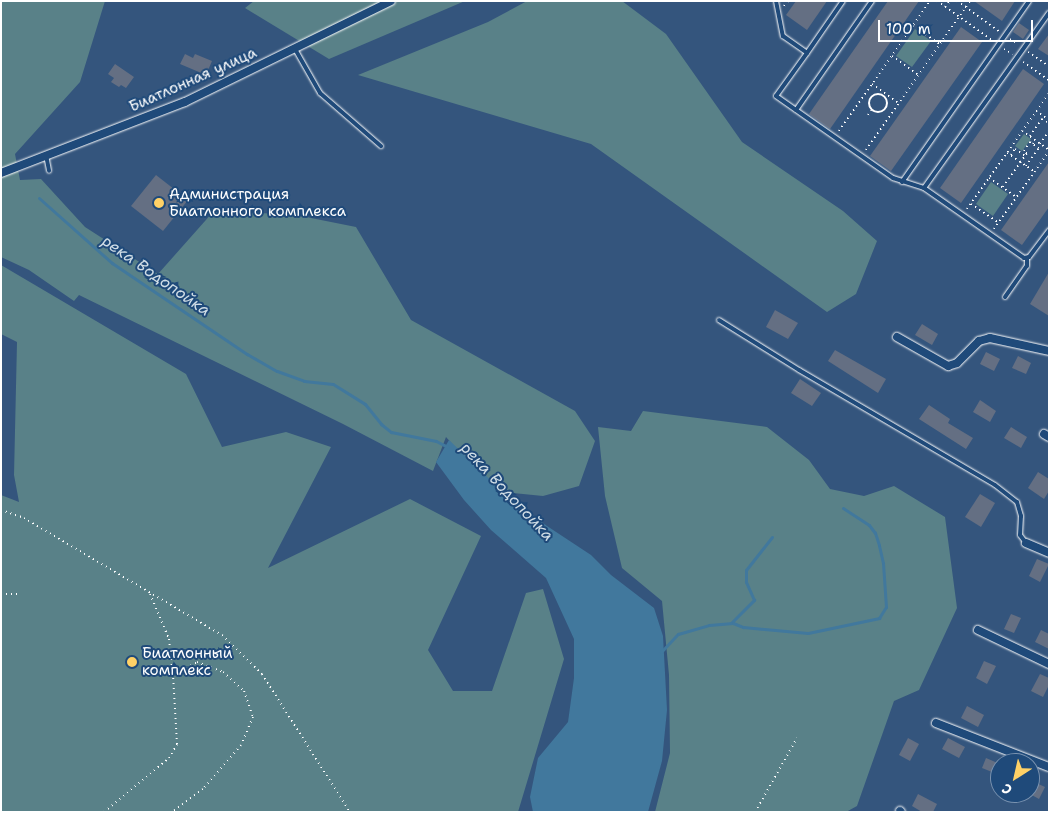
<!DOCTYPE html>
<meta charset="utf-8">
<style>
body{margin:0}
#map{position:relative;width:1050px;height:813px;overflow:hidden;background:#34557d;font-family:"Shantell Sans",sans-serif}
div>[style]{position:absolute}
.green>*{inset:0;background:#598188}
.water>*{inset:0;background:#41789d}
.stream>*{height:3px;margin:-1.5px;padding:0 1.5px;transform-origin:1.5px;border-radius:1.5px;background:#41789d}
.building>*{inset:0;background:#646f83}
.path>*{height:2px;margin-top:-1px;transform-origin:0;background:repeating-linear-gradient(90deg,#fff 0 1px,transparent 0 5px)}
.path>.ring{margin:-1px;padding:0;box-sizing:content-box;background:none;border:2px solid #fff;border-radius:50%}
.roads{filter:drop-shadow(0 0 1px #fff) drop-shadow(0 0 1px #fff)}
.lane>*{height:4px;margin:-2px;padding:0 2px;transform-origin:2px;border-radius:2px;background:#1f4a7a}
.street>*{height:8px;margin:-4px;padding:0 4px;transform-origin:4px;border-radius:4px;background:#1f4a7a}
.dots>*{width:14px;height:14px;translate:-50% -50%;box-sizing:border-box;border:2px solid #1f4a7a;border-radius:50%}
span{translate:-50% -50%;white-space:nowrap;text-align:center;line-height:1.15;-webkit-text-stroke:4px #1f4a7a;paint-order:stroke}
.street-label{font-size:15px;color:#fff}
.poi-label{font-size:15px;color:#fff}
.left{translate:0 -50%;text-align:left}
.water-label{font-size:16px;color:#d0dde6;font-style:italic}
.frame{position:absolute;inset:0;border:2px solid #fff;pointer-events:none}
.north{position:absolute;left:990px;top:753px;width:50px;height:50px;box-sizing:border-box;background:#1f4a7a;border:1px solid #7992af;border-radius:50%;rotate:215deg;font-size:14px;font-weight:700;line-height:20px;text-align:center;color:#fff}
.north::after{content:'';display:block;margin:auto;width:18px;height:22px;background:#ffd166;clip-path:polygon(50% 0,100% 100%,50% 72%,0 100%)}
.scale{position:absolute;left:878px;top:20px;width:155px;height:22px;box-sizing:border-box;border:2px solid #fff;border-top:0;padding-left:6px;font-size:15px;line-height:18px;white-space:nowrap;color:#fff;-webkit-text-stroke:4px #1f4a7a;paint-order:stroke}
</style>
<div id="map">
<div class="green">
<div style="clip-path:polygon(1px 1px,105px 1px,80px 82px,15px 154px,20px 180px,41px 179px,85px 227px,158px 274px,213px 212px,291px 214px,356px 227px,411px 320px,575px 411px,595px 441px,579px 486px,543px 496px,503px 492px,477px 472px,446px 437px,433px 471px,343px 424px,79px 295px,74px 301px,29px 270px,1px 257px)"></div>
<div style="clip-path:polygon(254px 1px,465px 1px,329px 59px,245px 8px)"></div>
<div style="clip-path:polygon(527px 1px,622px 1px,666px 34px,742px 142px,843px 211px,877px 241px,856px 294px,827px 312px,591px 144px,358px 75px,488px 22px)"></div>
<div style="clip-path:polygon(915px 29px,931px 41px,912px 67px,896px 56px)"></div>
<div style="clip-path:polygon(1024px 134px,1031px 139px,1022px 151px,1015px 146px)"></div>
<div style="clip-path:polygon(991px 182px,1008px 194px,993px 216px,976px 204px)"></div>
<div style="clip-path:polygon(1px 265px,186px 374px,222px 447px,286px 432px,331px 447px,268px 568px,410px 499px,481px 536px,428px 650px,453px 691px,492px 691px,526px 593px,543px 589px,564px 659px,518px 812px,1px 812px,1px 495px,19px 502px,14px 475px,17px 342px,1px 334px)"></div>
<div style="clip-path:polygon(643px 411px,767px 427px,809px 460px,830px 489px,864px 496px,894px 486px,945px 517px,957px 608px,919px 690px,894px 701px,857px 806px,846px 812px,655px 812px,670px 753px,669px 675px,662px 601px,622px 568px,605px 496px,598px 427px,631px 431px)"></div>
</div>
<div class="water">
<div style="clip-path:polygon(449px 440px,504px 493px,547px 526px,591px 555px,611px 575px,654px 608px,663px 636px,667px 710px,662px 761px,648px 812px,533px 812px,530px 797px,538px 758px,568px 722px,574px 678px,574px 639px,546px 578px,491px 530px,464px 500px,436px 462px)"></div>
</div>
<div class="stream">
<div style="left:39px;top:198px;width:98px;rotate:41.7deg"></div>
<div style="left:112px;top:263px;width:163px;rotate:34deg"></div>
<div style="left:247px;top:354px;width:34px;rotate:30deg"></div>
<div style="left:277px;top:371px;width:29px;rotate:20deg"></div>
<div style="left:304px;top:381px;width:29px;rotate:6deg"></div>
<div style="left:333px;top:384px;width:38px;rotate:32deg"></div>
<div style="left:365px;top:404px;width:26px;rotate:51deg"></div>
<div style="left:381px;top:424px;width:13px;rotate:39deg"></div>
<div style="left:391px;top:432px;width:46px;rotate:11.3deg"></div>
<div style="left:436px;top:441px;width:13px;rotate:27deg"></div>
<div style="left:731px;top:623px;width:33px;rotate:-45deg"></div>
<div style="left:754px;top:600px;width:20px;rotate:-114deg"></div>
<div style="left:746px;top:582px;width:12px;rotate:-90deg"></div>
<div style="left:746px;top:570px;width:42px;rotate:-51.8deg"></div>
<div style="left:661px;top:652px;width:25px;rotate:-47deg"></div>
<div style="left:678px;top:634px;width:32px;rotate:-16deg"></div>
<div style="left:709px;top:625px;width:24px;rotate:-5deg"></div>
<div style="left:733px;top:623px;width:11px;rotate:22deg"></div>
<div style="left:743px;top:627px;width:65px;rotate:5.3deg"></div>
<div style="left:808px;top:633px;width:73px;rotate:-11.9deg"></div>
<div style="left:879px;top:618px;width:13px;rotate:-58deg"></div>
<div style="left:886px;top:607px;width:44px;rotate:-93.9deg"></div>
<div style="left:883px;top:563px;width:18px;rotate:-103deg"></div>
<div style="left:879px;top:545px;width:13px;rotate:-108deg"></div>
<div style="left:875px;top:533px;width:10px;rotate:-127deg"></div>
<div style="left:869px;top:525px;width:31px;rotate:-147deg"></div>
</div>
<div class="building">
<div style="clip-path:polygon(796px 1px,827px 1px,807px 30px,786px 15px)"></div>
<div style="clip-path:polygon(888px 1px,919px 1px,830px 129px,809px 114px)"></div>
<div style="clip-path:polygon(974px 1px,1015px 1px,1002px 21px)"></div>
<div style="clip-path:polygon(1019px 23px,1029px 30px,1023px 39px,1013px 32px)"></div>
<div style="clip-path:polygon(961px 27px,982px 42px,891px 171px,870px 156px)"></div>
<div style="clip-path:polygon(1049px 34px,1049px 56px,1038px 49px)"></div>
<div style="clip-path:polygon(185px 54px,193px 58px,195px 54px,212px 61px,206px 75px,180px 64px)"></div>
<div style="clip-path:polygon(115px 64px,134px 77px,126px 88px,121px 85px,119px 87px,111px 82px,114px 78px,108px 74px)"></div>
<div style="clip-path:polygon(1023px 69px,1044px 84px,961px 203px,940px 188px)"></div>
<div style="clip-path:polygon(1049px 162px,1049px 207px,1022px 245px,1001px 230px)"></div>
<div style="clip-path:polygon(156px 175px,188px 200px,163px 231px,131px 206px)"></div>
<div style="clip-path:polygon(1049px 272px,1049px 316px,1030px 304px)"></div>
<div style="clip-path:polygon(775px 310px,798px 323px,788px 339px,766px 327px)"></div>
<div style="clip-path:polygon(922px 324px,938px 334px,932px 345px,915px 335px)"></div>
<div style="clip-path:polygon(835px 350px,886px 379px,878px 393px,828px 361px)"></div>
<div style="clip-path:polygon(986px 352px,1000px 359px,994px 371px,980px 364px)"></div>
<div style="clip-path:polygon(1018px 356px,1031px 363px,1026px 374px,1012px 368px)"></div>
<div style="clip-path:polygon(800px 379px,821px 393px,812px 406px,791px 393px)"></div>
<div style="clip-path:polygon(980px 400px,996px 411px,990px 422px,973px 412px)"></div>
<div style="clip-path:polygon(929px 405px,950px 419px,948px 423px,973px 438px,966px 449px,919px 419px)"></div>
<div style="clip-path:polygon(1011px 427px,1027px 437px,1021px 448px,1004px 438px)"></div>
<div style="clip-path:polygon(1038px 472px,1049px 479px,1049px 491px,1044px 499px,1028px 488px)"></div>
<div style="clip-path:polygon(980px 494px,995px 503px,981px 527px,965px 517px)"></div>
<div style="clip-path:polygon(1037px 559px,1049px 564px,1040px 582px,1029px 576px)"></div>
<div style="clip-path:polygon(1011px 614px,1021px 618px,1014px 633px,1004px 629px)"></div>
<div style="clip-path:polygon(1041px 630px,1049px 634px,1049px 649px,1035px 642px)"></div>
<div style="clip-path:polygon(984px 661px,996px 666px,987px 684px,976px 678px)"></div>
<div style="clip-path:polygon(1040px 674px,1049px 678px,1049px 685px,1043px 697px,1031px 691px)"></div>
<div style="clip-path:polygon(967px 706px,984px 715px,978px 727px,961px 718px)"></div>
<div style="clip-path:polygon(908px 738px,919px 744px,910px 761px,899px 755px)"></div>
<div style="clip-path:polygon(948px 738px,965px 747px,959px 758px,942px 749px)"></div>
<div style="clip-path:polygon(986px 758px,1000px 764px,997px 774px,982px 768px)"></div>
<div style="clip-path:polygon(1030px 780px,1045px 787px,1039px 799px,1030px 794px)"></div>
<div style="clip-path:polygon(918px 794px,937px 804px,933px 812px,922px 812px,912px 806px)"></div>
</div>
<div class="path">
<div style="left:937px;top:1px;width:67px;rotate:35.3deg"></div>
<div style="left:957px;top:1px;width:53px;rotate:35.8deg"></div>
<div style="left:784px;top:6px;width:6px;rotate:-51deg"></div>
<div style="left:945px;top:7px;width:8px;rotate:-50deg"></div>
<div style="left:913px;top:26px;width:32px;rotate:34deg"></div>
<div style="left:1010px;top:39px;width:9px;rotate:32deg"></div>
<div style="left:1004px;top:49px;width:10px;rotate:29deg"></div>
<div style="left:1028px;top:52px;width:25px;rotate:34deg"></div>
<div style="left:892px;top:56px;width:32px;rotate:36deg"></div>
<div style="left:1023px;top:62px;width:32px;rotate:35deg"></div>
<div style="left:872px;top:84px;width:32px;rotate:36deg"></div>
<div class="ring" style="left:869px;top:94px;width:16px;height:16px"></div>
<div style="left:1036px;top:111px;width:16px;rotate:35deg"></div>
<div style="left:868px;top:115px;width:6px;rotate:-51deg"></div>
<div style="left:839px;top:131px;width:159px;rotate:-55deg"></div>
<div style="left:1022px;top:131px;width:33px;rotate:35deg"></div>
<div style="left:1030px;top:136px;width:21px;rotate:-55deg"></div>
<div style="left:1042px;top:119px;width:8px;rotate:30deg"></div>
<div style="left:1040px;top:144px;width:16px;rotate:-55deg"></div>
<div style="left:866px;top:150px;width:182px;rotate:-55.1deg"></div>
<div style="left:1007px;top:153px;width:32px;rotate:34deg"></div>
<div style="left:1011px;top:155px;width:7px;rotate:-56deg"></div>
<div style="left:1015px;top:149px;width:12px;rotate:35deg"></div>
<div style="left:1026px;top:166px;width:22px;rotate:-54deg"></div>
<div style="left:1039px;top:148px;width:7px;rotate:-146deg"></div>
<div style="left:989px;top:178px;width:33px;rotate:35deg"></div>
<div style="left:1003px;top:187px;width:42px;rotate:-54.8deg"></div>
<div style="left:1027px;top:153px;width:4px;rotate:-146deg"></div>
<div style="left:1024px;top:151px;width:11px;rotate:-56deg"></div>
<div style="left:1030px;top:142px;width:4px;rotate:34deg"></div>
<div style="left:1033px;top:144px;width:4px;rotate:-56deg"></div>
<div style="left:971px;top:204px;width:32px;rotate:34deg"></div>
<div style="left:967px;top:209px;width:142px;rotate:-54.7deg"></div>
<div style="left:994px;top:229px;width:95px;rotate:-54.8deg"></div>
<div style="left:1px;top:510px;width:24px;rotate:19deg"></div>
<div style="left:24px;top:518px;width:230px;rotate:30.6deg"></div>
<div style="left:222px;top:635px;width:56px;rotate:44.3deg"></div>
<div style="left:262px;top:674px;width:164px;rotate:57.5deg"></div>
<div style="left:1px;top:594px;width:19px"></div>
<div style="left:150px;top:594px;width:49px;rotate:67.1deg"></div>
<div style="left:169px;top:639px;width:36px;rotate:84deg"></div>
<div style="left:104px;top:812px;width:85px;rotate:-39.7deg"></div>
<div style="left:169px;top:758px;width:16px;rotate:-60deg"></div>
<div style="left:177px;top:744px;width:69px;rotate:-93.3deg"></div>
<div style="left:173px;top:675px;width:27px;rotate:-28deg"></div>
<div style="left:197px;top:662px;width:28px;rotate:21deg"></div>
<div style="left:223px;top:672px;width:28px;rotate:42deg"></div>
<div style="left:244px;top:691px;width:28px;rotate:71deg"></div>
<div style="left:253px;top:717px;width:30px;rotate:113deg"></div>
<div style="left:241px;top:745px;width:58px;rotate:130.8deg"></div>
<div style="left:203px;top:789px;width:38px;rotate:143deg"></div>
<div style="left:755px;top:812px;width:85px;rotate:-60.4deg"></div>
</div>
<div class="roads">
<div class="lane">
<div style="left:776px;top:1px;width:36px;rotate:79deg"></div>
<div style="left:783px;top:36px;width:29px;rotate:35deg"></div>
<div style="left:807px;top:53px;width:63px;rotate:-55.3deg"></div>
<div style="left:295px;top:49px;width:51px;rotate:60.4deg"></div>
<div style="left:320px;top:93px;width:81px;rotate:41deg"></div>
<div style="left:807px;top:53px;width:53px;rotate:125.8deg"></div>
<div style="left:776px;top:96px;width:143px;rotate:35deg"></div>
<div style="left:893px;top:178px;width:33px;rotate:18deg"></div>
<div style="left:924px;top:188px;width:122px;rotate:35deg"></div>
<div style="left:1024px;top:258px;width:5px;rotate:-11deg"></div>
<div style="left:1029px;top:257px;width:34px;rotate:-53deg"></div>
<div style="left:796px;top:110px;width:133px;rotate:-55.1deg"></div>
<div style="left:46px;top:155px;width:16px;rotate:79deg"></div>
<div style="left:902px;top:182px;width:221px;rotate:-54.9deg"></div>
<div style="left:924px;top:188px;width:215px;rotate:-54.5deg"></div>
<div style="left:1005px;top:297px;width:38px;rotate:-55deg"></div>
<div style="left:1027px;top:266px;width:7px;rotate:-90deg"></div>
<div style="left:719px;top:320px;width:94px;rotate:32deg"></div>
<div style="left:799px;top:370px;width:227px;rotate:30.4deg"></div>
<div style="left:995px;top:485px;width:28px;rotate:38deg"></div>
<div style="left:1017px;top:502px;width:15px;rotate:74deg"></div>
<div style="left:1021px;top:516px;width:19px;rotate:93deg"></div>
<div style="left:1020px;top:535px;width:10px;rotate:53deg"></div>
</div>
<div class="street">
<div style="left:1px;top:173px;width:197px;rotate:-21.1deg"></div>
<div style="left:185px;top:102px;width:229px;rotate:-26.1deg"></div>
<div style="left:897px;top:337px;width:59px;rotate:29.6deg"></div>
<div style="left:948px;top:366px;width:9px;rotate:-18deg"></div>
<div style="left:957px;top:363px;width:31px;rotate:-45deg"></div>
<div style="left:979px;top:341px;width:11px;rotate:-15deg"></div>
<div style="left:990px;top:338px;width:60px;rotate:12.4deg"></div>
<div style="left:1044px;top:434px;width:6px;rotate:31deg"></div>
<div style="left:1026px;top:543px;width:25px;rotate:23deg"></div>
<div style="left:978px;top:630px;width:79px;rotate:25.6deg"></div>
<div style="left:936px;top:723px;width:121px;rotate:21.3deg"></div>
<div style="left:900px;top:811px;width:1px;rotate:45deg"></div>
</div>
</div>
<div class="dots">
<div style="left:159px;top:203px;background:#ffd166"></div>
<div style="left:132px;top:662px;background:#ffd166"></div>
</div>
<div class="street-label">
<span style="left:193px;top:80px;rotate:-24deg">Биатлонная улица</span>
</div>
<div class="poi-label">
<span class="left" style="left:169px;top:203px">Администрация<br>Биатлонного комплекса</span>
<span class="left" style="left:142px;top:662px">Биатлонный<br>комплекс</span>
</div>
<div class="water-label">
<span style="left:156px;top:276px;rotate:35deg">река Водопойка</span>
<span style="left:507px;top:492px;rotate:47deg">река Водопойка</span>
</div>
<div class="frame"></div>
<div class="north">С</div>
<div class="scale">100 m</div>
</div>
